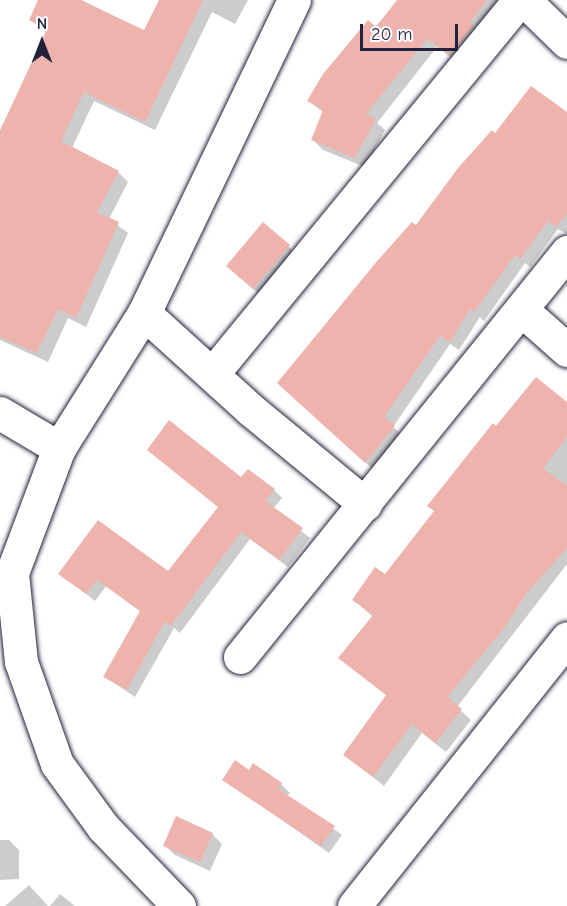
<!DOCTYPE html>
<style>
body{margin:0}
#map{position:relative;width:567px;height:906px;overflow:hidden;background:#fff;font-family:"Comic Neue",sans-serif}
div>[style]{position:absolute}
.shadow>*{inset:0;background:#0003}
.building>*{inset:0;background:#eeb3ad}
.roads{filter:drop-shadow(0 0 2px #22223b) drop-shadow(0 0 2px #22223b)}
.minor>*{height:33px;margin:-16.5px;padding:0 16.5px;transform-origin:16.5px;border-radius:16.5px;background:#fff}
span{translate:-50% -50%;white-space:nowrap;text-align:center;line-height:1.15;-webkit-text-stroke:6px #fff;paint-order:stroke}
.north{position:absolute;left:12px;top:12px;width:60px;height:60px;-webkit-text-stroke:4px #fff;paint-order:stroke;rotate:0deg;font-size:16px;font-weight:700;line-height:24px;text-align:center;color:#22223b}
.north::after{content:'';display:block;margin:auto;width:21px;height:27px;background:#22223b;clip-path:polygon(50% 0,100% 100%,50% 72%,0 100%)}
.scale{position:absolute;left:360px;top:24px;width:98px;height:27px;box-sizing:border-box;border:3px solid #22223b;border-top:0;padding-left:8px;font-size:18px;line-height:21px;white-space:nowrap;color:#22223b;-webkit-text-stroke:4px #fff;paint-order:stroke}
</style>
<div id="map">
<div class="shadow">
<div style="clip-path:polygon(39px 0,82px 0,145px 32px,161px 0,248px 0,235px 24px,212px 12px,155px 130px,94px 101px,72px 148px,118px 172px,128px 182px,109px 219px,128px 233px,86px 327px,68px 318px,48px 362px,0 340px,0 130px,47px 33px,30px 20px)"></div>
<div style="clip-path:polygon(399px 0,504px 0,460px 64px,437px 47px,377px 123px,385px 130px,365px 167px,323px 150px,313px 140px,324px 113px,309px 101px)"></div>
<div style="clip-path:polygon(567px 117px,567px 234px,558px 229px,530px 267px,525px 263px,484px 321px,480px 317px,459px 350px,450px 344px,393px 427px,403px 436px,375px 471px,288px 392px,416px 228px,495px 135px)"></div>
<div style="clip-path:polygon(264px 224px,299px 256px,264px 298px,238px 276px)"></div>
<div style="clip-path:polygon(567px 404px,567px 564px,457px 707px,471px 720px,446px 752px,422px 733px,384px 786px,345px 755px,387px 696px,340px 658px,373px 617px,354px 600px,386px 576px,435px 512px,429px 506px,496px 428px)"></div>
<div style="clip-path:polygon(242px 479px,274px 490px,282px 498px,273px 509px,310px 538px,288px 567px,250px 539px,180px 633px,174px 628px,135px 697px,105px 677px,141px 612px,106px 586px,95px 601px,60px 573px,168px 573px)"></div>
<div style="clip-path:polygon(254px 765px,281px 784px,290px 793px,287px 796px,342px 835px,329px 853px,224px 780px,249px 772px)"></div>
<div style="clip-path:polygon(212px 834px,222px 844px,210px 871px,175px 855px,164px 845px)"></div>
<div style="clip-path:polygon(0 840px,9px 840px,19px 850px,19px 879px,0 880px)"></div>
<div style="clip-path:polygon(29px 885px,48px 906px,5px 906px)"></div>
<div style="clip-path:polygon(60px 894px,75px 906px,50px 906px)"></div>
</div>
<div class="building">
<div style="clip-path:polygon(38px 0,80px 0,144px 30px,159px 0,203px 0,145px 122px,84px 92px,61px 141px,119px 171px,97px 212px,119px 222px,76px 318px,58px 309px,37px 353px,0 337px,0 131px,47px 29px,29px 20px)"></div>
<div style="clip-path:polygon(397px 0,487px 0,470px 22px,474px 25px,449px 55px,427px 39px,366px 114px,376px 119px,355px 158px,311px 140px,323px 110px,307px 101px,323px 74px,368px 20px,376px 27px)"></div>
<div style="clip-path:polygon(531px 86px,567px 112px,567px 214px,556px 227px,548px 221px,520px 259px,515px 255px,474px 312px,470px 309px,450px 342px,440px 336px,384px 417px,395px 426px,365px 463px,277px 383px,378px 260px,412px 222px,416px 225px,458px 168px,492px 130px,495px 133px)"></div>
<div style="clip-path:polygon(263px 222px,290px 245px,253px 289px,226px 266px)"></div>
<div style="clip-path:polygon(536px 377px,567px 402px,567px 437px,543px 468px,567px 486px,567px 548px,525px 595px,505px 627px,447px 697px,462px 709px,435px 743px,412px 724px,373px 777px,343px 755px,386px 695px,338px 658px,373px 615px,352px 600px,375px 567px,385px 574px,434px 511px,427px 506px,493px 423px,496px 426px)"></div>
<div style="clip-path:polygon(169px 420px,241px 477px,248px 469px,275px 489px,265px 501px,303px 528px,279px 560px,241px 532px,171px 626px,165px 621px,127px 690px,103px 677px,140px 611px,97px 580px,86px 594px,58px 574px,98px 520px,168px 571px,218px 507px,147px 450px)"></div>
<div style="clip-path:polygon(235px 760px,249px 770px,253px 763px,282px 783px,278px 789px,335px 826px,321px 846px,222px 780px)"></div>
<div style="clip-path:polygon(176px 816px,213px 833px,200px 862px,163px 846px)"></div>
</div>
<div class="roads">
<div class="minor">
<div style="left:524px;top:0;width:60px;rotate:44.3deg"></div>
<div style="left:523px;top:311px;width:59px;rotate:41.6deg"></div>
<div style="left:144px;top:313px;width:144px;rotate:42.2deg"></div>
<div style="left:251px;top:410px;width:148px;rotate:39.5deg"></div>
<div style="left:213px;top:373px;width:482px;rotate:-50.6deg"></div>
<div style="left:0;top:413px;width:69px;rotate:30.7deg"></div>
<div style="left:240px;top:657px;width:521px;rotate:-51.08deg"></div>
<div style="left:179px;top:906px;width:110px;rotate:-133.9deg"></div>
<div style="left:103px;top:827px;width:78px;rotate:-126.1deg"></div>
<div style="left:57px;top:764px;width:108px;rotate:-109.4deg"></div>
<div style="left:21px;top:662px;width:89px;rotate:-95.8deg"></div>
<div style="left:12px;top:573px;width:134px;rotate:-69.4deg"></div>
<div style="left:59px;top:448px;width:160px;rotate:-57.8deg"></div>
<div style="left:144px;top:313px;width:347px;rotate:-64.4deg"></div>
<div style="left:354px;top:906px;width:342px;rotate:-51.5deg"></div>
</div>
</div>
<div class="north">N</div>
<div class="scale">20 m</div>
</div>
